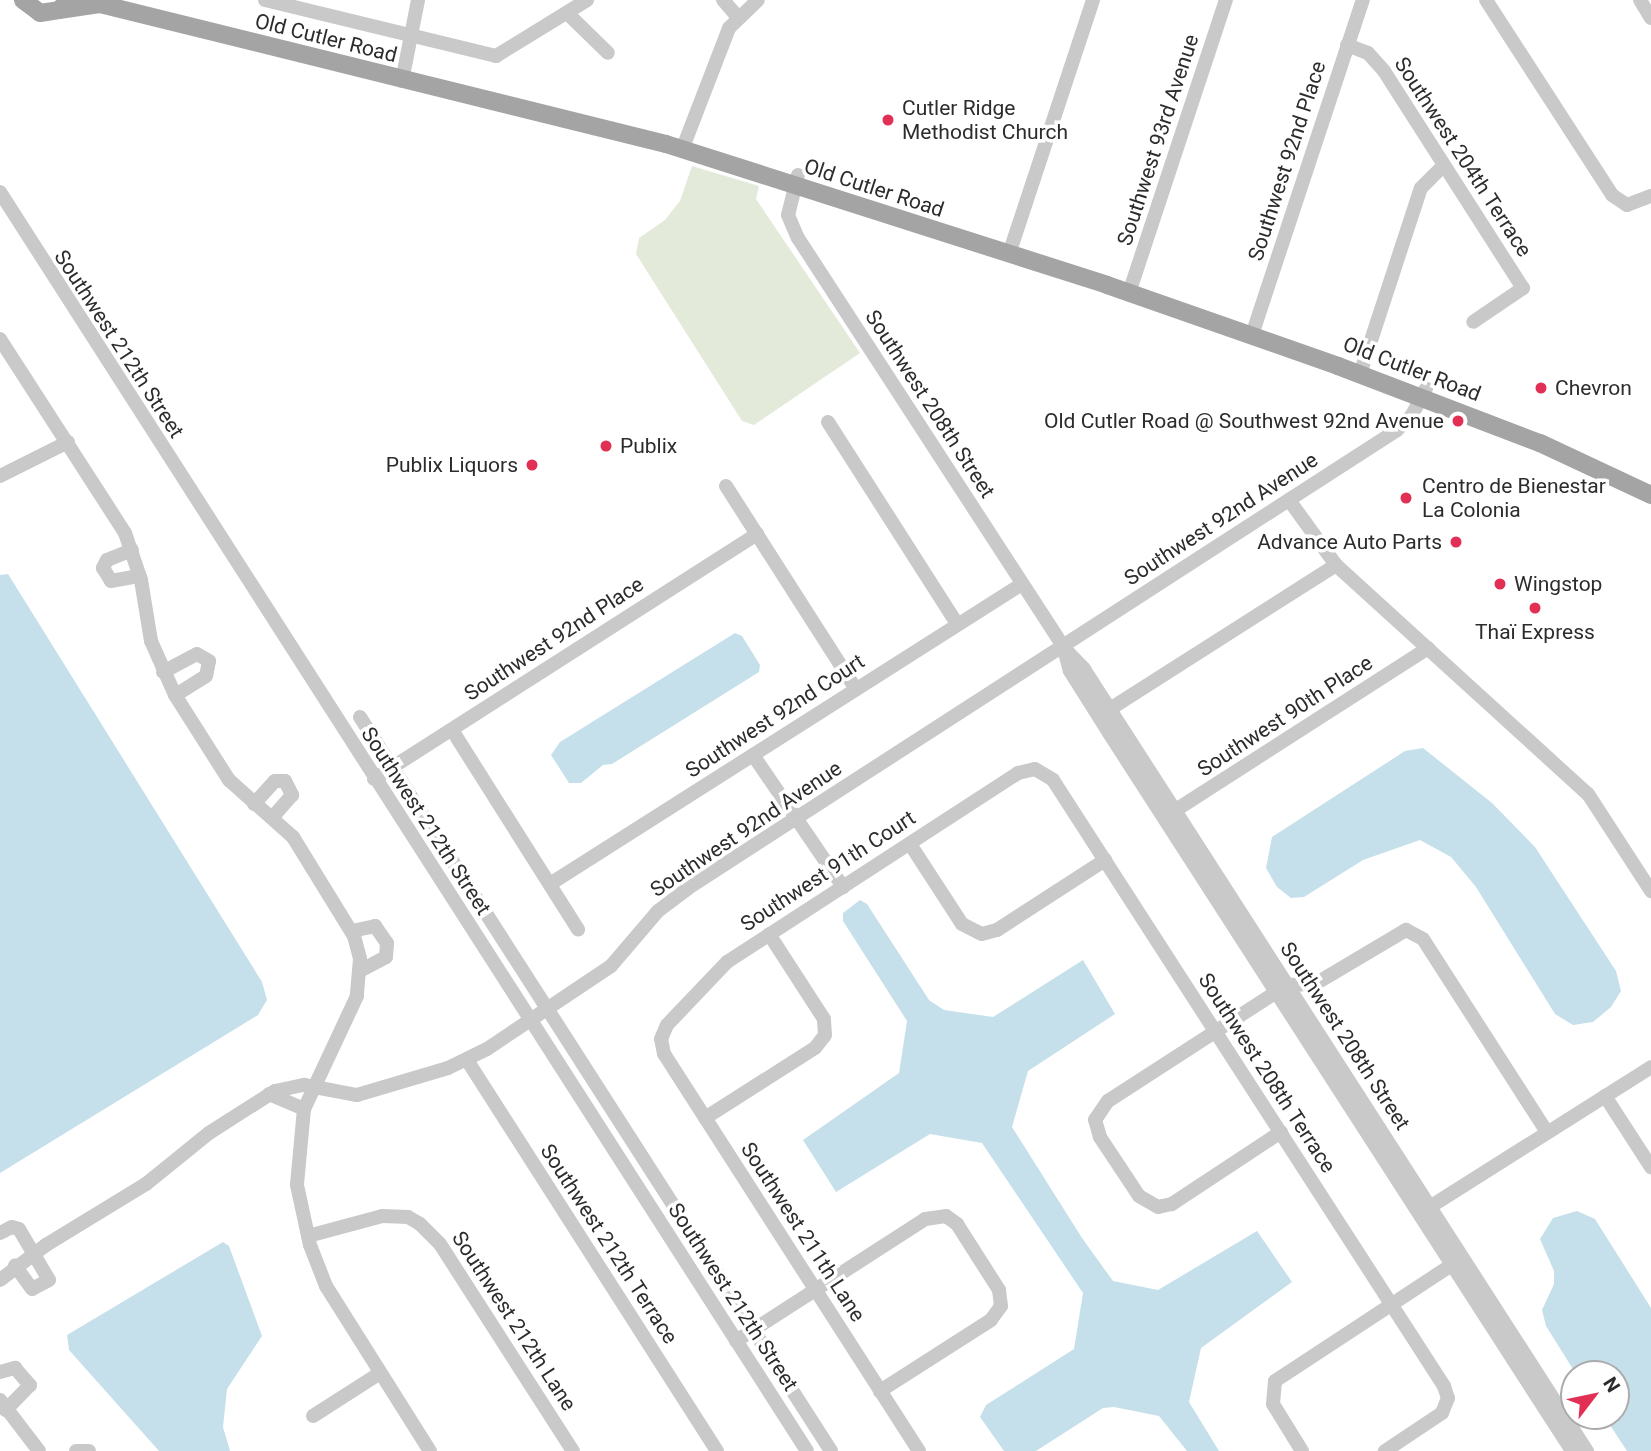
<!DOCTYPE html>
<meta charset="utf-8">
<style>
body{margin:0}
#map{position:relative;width:1651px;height:1451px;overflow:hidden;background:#fff;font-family:Roboto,sans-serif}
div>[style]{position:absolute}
.green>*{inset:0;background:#e4ead9}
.water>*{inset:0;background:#c5e0ea}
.minor>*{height:14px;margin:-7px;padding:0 7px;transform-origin:7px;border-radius:7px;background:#c9c9c9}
.major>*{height:18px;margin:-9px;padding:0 9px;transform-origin:9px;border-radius:9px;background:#a4a4a4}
.dots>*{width:19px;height:19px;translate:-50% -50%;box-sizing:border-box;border:4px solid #fff;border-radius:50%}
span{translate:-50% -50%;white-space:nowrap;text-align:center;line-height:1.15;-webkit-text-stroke:7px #fff;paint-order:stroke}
.street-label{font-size:21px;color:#2c2c2c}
.poi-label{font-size:21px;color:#2c2c2c}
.left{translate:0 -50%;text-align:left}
.right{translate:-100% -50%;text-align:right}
.north{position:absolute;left:1560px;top:1360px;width:70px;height:70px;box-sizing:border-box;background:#fff;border:2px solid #ababab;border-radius:50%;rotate:58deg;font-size:19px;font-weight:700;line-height:28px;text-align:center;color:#2c2c2c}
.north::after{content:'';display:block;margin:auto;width:24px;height:32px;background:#e22f54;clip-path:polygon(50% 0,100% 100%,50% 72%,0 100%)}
</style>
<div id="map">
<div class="green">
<div style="clip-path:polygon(692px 166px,759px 186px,756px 199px,860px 353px,754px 425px,742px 421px,636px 254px,639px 238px,665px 220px,680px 201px)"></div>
</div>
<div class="water">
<div style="clip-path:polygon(8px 574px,262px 982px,267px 1000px,258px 1015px,0 1173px,0 575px)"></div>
<div style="clip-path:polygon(735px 633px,742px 636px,760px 665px,759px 672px,612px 764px,603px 765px,581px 783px,569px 783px,551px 755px,560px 742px)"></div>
<div style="clip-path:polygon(1423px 748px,1492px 803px,1535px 847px,1616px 971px,1621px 991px,1611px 1007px,1593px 1022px,1573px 1025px,1555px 1014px,1476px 887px,1451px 857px,1420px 840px,1363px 860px,1304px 897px,1291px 898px,1277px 887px,1266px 868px,1272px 837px,1405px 751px)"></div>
<div style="clip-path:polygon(860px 900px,867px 904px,929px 1000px,944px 1010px,993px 1017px,1083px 960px,1115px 1014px,1028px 1071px,1012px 1127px,1082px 1238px,1113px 1281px,1158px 1290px,1257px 1231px,1292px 1282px,1201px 1348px,1189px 1402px,1219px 1451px,1187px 1451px,1159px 1416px,1114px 1407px,1103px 1408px,1036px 1451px,1004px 1451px,980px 1417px,986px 1405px,1074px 1349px,1083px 1293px,982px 1143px,930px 1134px,836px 1192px,803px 1140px,899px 1073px,907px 1021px,843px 921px,843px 913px)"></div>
<div style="clip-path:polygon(1577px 1211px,1595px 1219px,1651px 1308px,1651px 1451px,1627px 1451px,1604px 1416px,1616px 1416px,1616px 1374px,1576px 1374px,1546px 1326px,1542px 1310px,1554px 1284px,1554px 1271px,1540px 1239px,1553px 1218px)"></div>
<div style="clip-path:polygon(223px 1242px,229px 1246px,262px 1336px,227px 1389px,223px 1427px,230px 1451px,159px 1451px,69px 1350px,67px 1335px)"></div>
</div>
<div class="minor">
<div style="left:265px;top:0;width:238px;rotate:13.6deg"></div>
<div style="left:496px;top:56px;width:107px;rotate:-31.6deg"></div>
<div style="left:723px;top:0;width:21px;rotate:49deg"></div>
<div style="left:1486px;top:0;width:232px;rotate:57.1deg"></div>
<div style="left:1612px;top:195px;width:18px;rotate:34deg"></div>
<div style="left:1627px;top:205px;width:26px;rotate:-21deg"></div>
<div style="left:1640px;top:0;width:21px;rotate:59deg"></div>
<div style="left:567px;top:13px;width:57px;rotate:44.3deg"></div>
<div style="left:1347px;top:45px;width:22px;rotate:21deg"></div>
<div style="left:1368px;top:53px;width:24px;rotate:48deg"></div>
<div style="left:1384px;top:71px;width:258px;rotate:57.4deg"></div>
<div style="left:1523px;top:288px;width:60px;rotate:145.8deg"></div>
<div style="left:402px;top:81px;width:83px;rotate:-78.8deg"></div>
<div style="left:682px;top:150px;width:131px;rotate:-68.9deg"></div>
<div style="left:729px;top:28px;width:40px;rotate:-44deg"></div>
<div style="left:798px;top:175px;width:41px;rotate:104deg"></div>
<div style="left:788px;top:215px;width:25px;rotate:67deg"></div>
<div style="left:798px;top:238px;width:489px;rotate:57deg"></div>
<div style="left:1064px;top:648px;width:29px;rotate:46deg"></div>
<div style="left:1084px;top:669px;width:930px;rotate:57.25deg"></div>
<div style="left:0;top:192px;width:1495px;rotate:57.34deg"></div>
<div style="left:1009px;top:254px;width:268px;rotate:-71.7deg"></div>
<div style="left:1129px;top:293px;width:309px;rotate:-71.7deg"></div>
<div style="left:1252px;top:335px;width:353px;rotate:-71.7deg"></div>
<div style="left:0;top:339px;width:231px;rotate:57.2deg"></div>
<div style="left:125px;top:533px;width:50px;rotate:71.2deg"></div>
<div style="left:141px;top:580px;width:62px;rotate:80.7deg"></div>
<div style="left:151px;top:641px;width:59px;rotate:66deg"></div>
<div style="left:175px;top:695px;width:101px;rotate:57.6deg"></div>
<div style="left:229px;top:780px;width:86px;rotate:41.7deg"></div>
<div style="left:293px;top:837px;width:116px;rotate:58.4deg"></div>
<div style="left:354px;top:936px;width:24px;rotate:75deg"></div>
<div style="left:360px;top:959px;width:37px;rotate:95deg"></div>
<div style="left:357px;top:996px;width:125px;rotate:115.1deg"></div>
<div style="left:304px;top:1109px;width:76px;rotate:95.3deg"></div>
<div style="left:297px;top:1185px;width:61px;rotate:77.8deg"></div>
<div style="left:310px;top:1245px;width:44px;rotate:68.7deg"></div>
<div style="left:326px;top:1286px;width:195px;rotate:57.8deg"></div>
<div style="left:1363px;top:365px;width:186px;rotate:-71.9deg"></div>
<div style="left:1421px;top:188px;width:31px;rotate:-45deg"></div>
<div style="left:828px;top:422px;width:240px;rotate:57.4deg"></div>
<div style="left:0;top:476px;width:76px;rotate:-26.6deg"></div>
<div style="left:726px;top:486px;width:241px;rotate:57.4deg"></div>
<div style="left:1289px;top:500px;width:80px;rotate:54.1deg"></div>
<div style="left:1336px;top:565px;width:341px;rotate:42.3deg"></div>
<div style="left:1588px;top:794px;width:116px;rotate:57deg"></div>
<div style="left:132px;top:550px;width:27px;rotate:158deg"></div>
<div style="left:107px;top:560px;width:9px;rotate:117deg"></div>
<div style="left:103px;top:568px;width:15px;rotate:58deg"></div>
<div style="left:111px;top:581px;width:29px;rotate:-10deg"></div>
<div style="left:1064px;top:649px;width:23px;rotate:75deg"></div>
<div style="left:1070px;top:671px;width:73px;rotate:57.8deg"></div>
<div style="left:1109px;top:733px;width:854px;rotate:57.18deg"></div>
<div style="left:163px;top:672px;width:38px;rotate:-28deg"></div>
<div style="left:197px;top:654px;width:14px;rotate:30deg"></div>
<div style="left:209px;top:661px;width:15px;rotate:101deg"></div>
<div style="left:206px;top:676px;width:36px;rotate:148deg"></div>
<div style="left:1110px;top:709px;width:268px;rotate:-32.5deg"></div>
<div style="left:360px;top:717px;width:872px;rotate:57.31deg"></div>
<div style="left:452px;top:730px;width:236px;rotate:57.7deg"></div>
<div style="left:753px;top:755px;width:160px;rotate:55.7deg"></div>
<div style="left:374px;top:779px;width:455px;rotate:-32.6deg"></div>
<div style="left:254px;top:804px;width:31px;rotate:-48deg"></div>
<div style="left:275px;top:781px;width:10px"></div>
<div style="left:285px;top:781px;width:16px;rotate:63deg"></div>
<div style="left:292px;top:795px;width:30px;rotate:131deg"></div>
<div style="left:1168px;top:815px;width:309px;rotate:-32.7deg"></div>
<div style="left:910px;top:844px;width:95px;rotate:57deg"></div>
<div style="left:962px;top:924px;width:22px;rotate:27deg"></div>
<div style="left:982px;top:934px;width:16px;rotate:-15deg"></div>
<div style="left:997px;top:930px;width:129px;rotate:-32.9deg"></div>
<div style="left:550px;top:884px;width:559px;rotate:-32.44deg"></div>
<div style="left:352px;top:931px;width:24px;rotate:-12deg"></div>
<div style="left:375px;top:926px;width:21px;rotate:55deg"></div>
<div style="left:387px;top:943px;width:14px;rotate:94deg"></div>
<div style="left:386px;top:957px;width:30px;rotate:152deg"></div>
<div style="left:467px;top:1060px;width:464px;rotate:57.4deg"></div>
<div style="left:269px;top:1094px;width:38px;rotate:23deg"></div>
<div style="left:1605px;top:1096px;width:85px;rotate:57.1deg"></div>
<div style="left:705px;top:1118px;width:130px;rotate:-32.5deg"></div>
<div style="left:815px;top:1048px;width:16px;rotate:-52deg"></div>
<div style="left:825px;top:1035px;width:16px;rotate:-94deg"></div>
<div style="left:824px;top:1019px;width:101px;rotate:-122.9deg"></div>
<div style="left:1281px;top:1132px;width:131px;rotate:146.6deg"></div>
<div style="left:1172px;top:1204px;width:14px;rotate:168deg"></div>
<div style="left:1158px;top:1207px;width:22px;rotate:-150deg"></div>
<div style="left:1139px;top:1196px;width:71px;rotate:-123.5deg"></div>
<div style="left:1100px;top:1137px;width:18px;rotate:-106deg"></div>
<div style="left:1095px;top:1120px;width:23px;rotate:-56deg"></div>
<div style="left:1108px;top:1101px;width:213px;rotate:-32.9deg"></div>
<div style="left:1287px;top:985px;width:28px;rotate:-2deg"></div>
<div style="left:1315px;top:984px;width:106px;rotate:-30.7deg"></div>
<div style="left:1406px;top:930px;width:19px;rotate:28deg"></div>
<div style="left:1423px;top:939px;width:229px;rotate:57.3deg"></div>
<div style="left:1425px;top:1210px;width:267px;rotate:-32.3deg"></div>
<div style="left:0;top:1233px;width:13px;rotate:-27deg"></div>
<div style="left:12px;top:1227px;width:7px;rotate:16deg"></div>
<div style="left:19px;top:1229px;width:59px;rotate:59.5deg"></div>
<div style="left:49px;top:1280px;width:19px;rotate:152deg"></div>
<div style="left:32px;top:1289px;width:29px;rotate:-126deg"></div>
<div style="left:308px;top:1236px;width:77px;rotate:-15.1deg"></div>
<div style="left:382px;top:1216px;width:26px;rotate:2deg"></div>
<div style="left:408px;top:1217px;width:14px;rotate:30deg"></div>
<div style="left:420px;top:1224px;width:28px;rotate:45deg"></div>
<div style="left:440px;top:1244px;width:246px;rotate:57.3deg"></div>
<div style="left:0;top:1280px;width:58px;rotate:-37.3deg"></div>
<div style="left:46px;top:1245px;width:117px;rotate:-31.4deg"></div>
<div style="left:146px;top:1184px;width:81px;rotate:-39deg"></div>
<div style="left:209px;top:1133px;width:78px;rotate:-32.5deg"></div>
<div style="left:275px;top:1091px;width:30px;rotate:-12deg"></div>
<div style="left:304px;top:1085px;width:54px;rotate:10.7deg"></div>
<div style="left:357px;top:1095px;width:95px;rotate:-16.5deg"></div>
<div style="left:448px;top:1068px;width:43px;rotate:-26deg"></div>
<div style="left:487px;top:1049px;width:149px;rotate:-33.8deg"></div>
<div style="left:611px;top:966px;width:72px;rotate:-49.5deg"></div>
<div style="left:658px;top:911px;width:38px;rotate:-37deg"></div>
<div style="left:688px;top:888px;width:844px;rotate:-32.86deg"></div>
<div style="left:1397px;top:430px;width:21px;rotate:-45deg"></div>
<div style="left:1412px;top:415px;width:30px;rotate:-62deg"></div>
<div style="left:736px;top:1341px;width:225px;rotate:-32.8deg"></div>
<div style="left:925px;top:1219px;width:21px;rotate:-8deg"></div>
<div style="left:946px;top:1216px;width:14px;rotate:36deg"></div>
<div style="left:957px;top:1224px;width:78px;rotate:57.5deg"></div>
<div style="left:999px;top:1290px;width:16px;rotate:83deg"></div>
<div style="left:1001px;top:1306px;width:17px;rotate:126deg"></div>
<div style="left:991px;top:1320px;width:132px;rotate:147.4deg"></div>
<div style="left:0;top:1372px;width:16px;rotate:-15deg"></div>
<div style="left:15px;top:1368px;width:23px;rotate:49deg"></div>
<div style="left:30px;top:1385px;width:35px;rotate:134deg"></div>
<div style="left:0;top:1400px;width:64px;rotate:52.6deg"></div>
<div style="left:313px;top:1416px;width:80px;rotate:-32.7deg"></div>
<div style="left:76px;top:1451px;width:13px"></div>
<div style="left:919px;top:1451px;width:472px;rotate:-122.7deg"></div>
<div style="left:664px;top:1054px;width:15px;rotate:-101deg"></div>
<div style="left:661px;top:1039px;width:15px;rotate:-67deg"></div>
<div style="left:667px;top:1025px;width:87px;rotate:-46.4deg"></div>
<div style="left:727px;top:962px;width:347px;rotate:-33deg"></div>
<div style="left:1018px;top:773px;width:17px;rotate:-13deg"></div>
<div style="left:1035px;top:769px;width:21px;rotate:31deg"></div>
<div style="left:1053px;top:780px;width:721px;rotate:57.17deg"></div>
<div style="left:1444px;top:1386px;width:13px;rotate:72deg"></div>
<div style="left:1448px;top:1398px;width:16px;rotate:112deg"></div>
<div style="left:1442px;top:1413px;width:69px;rotate:146.3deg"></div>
<div style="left:1302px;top:1451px;width:55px;rotate:-121.7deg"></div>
<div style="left:1273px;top:1404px;width:23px;rotate:-85deg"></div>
<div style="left:1275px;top:1381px;width:220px;rotate:-33.3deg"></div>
</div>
<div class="major">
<div style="left:23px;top:0;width:21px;rotate:37deg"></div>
<div style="left:40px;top:13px;width:19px;rotate:-9deg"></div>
<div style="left:59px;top:10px;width:10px;rotate:-45deg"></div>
<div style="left:59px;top:10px;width:41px;rotate:-8.3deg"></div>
<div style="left:100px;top:4px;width:583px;rotate:13.89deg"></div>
<div style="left:666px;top:144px;width:463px;rotate:17.7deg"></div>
<div style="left:1107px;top:285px;width:245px;rotate:19.3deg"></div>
<div style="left:1338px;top:366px;width:216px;rotate:20.9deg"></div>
<div style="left:1540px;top:443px;width:123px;rotate:25.1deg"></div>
</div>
<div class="dots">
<div style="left:888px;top:120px;background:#e22f54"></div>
<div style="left:1541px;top:388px;background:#e22f54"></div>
<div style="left:1458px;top:421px;background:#e22f54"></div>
<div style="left:606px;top:446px;background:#e22f54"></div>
<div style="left:532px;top:465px;background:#e22f54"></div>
<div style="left:1406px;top:498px;background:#e22f54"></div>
<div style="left:1456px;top:542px;background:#e22f54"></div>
<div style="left:1500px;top:584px;background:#e22f54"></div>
<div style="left:1535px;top:608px;background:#e22f54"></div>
</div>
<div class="street-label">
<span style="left:326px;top:38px;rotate:14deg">Old Cutler Road</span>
<span style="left:1158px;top:140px;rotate:-72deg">Southwest 93rd Avenue</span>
<span style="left:1463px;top:157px;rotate:57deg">Southwest 204th Terrace</span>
<span style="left:1287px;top:161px;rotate:-72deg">Southwest 92nd Place</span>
<span style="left:874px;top:188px;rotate:18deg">Old Cutler Road</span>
<span style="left:119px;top:344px;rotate:57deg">Southwest 212th Street</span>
<span style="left:1412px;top:369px;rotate:21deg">Old Cutler Road</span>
<span style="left:930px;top:404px;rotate:57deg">Southwest 208th Street</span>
<span style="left:1221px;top:519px;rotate:-33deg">Southwest 92nd Avenue</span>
<span style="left:554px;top:639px;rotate:-33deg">Southwest 92nd Place</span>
<span style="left:775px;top:716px;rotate:-33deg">Southwest 92nd Court</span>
<span style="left:1285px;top:716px;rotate:-33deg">Southwest 90th Place</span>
<span style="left:426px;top:821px;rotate:57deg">Southwest 212th Street</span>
<span style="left:746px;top:829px;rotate:-34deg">Southwest 92nd Avenue</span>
<span style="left:828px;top:871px;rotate:-33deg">Southwest 91th Court</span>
<span style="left:1345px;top:1036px;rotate:57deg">Southwest 208th Street</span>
<span style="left:1267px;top:1073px;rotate:57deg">Southwest 208th Terrace</span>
<span style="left:803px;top:1232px;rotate:57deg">Southwest 211th Lane</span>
<span style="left:609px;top:1244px;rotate:57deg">Southwest 212th Terrace</span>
<span style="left:733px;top:1297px;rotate:57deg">Southwest 212th Street</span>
<span style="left:514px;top:1321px;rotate:57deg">Southwest 212th Lane</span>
</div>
<div class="poi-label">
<span class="left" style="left:902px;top:120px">Cutler Ridge<br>Methodist Church</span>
<span class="left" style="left:1555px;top:388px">Chevron</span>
<span class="right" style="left:1444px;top:421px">Old Cutler Road @ Southwest 92nd Avenue</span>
<span class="left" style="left:620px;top:446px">Publix</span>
<span class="right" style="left:518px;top:465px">Publix Liquors</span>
<span class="left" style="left:1422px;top:498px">Centro de Bienestar<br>La Colonia</span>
<span class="right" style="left:1442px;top:542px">Advance Auto Parts</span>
<span class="left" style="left:1514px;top:584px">Wingstop</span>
<span style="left:1535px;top:632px">Thaï Express</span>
</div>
<div class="north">N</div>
</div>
